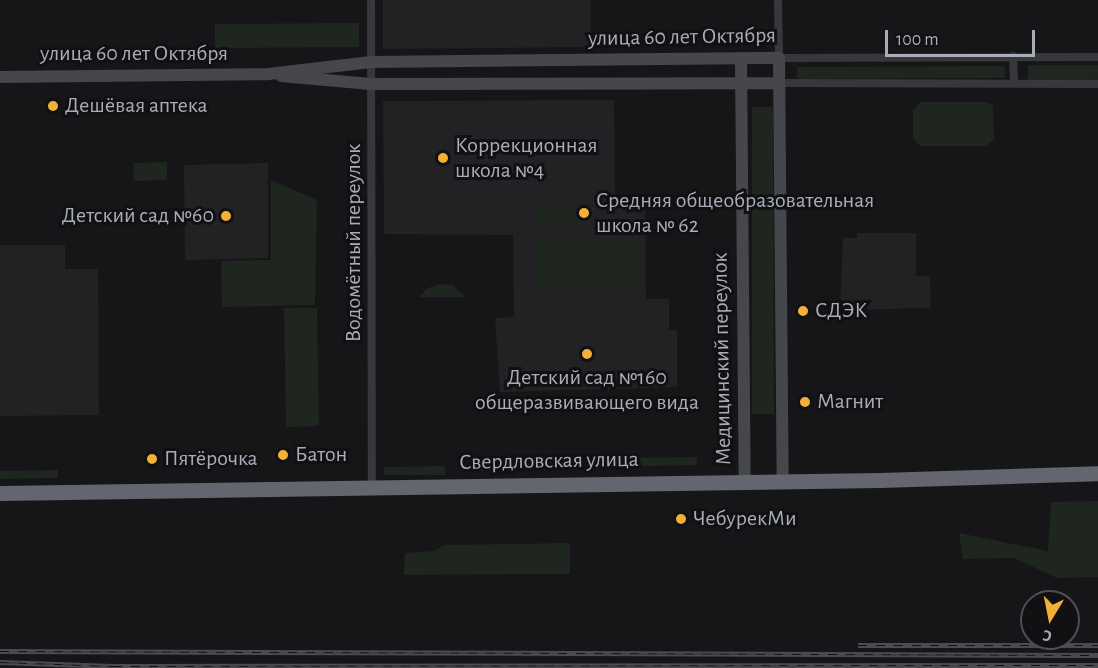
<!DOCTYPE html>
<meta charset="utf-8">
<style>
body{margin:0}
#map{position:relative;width:1098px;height:668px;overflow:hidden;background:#161618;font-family:"Alegreya Sans",sans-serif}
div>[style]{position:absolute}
.built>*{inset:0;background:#222225}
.green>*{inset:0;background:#1e261f}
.street>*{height:8px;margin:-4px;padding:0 4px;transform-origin:4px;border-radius:4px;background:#37383d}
.secondary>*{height:12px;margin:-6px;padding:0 6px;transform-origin:6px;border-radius:6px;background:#45474d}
.highway>*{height:15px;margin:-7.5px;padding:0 7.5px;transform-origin:7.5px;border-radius:7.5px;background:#63666e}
.rail>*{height:5px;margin-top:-2.5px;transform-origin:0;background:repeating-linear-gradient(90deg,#111113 0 9px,#4a4c52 0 18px);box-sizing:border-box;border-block:2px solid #4a4c52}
.dots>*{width:16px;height:16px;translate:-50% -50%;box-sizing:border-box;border:3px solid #111113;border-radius:50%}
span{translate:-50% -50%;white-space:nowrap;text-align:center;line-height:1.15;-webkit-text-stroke:6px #111113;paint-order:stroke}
.street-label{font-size:22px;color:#a8adb8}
.poi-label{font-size:22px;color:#a8adb8}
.left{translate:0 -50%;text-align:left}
.right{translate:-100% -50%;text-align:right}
.north{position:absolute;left:1020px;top:590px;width:60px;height:60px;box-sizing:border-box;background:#111113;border:2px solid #4d4f55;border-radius:50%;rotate:190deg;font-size:16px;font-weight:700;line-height:24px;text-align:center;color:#a8adb8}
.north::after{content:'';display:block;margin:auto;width:21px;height:27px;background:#f2b134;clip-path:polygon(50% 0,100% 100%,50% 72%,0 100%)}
.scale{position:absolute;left:885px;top:30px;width:150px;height:27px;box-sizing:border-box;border:3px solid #a8adb8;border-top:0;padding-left:8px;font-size:18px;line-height:21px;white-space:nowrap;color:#a8adb8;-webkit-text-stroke:4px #111113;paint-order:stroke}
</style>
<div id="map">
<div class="built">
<div style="clip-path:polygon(383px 0,591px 0,590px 47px,383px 49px)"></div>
<div style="clip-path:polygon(614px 100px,615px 197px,645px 198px,646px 299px,669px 299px,669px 330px,677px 330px,677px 387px,500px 392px,495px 318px,514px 317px,513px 235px,384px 234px,383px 101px)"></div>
<div style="clip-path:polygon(268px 163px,268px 258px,185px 260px,184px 165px)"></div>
<div style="clip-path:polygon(857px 233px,916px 233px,916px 276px,930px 276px,931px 308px,840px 310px,843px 238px,857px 238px)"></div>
<div style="clip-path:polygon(0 245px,65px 245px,65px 269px,98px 269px,99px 415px,0 416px)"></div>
</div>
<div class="green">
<div style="clip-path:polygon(359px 23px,359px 47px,215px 48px,215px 24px)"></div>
<div style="clip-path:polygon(1028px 65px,1098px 65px,1098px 80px,1028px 80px)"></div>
<div style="clip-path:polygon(1005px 66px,1005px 78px,797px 79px,797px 67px)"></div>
<div style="clip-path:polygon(921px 102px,986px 102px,993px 106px,994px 140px,986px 146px,920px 146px,913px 138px,913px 110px)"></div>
<div style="clip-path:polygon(752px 107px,773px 107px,774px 414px,752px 414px)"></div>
<div style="clip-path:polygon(167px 162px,167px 180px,134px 181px,133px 163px)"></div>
<div style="clip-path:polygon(271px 180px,317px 200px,315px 305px,222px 307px,221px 261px,271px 260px)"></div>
<div style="clip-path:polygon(534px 203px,576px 203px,576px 227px,534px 226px)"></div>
<div style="clip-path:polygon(637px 239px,637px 290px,534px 290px,533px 240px)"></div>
<div style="clip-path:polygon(440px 284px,452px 285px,466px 297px,419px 297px,428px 288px)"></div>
<div style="clip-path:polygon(284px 308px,317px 308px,319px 426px,286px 427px)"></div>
<div style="clip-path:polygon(697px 457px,697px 465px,601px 467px,601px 458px)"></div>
<div style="clip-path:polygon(574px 461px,574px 469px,477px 471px,477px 463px)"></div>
<div style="clip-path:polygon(445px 466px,445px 475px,384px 475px,384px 467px)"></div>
<div style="clip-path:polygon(58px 470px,58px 478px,0 479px,0 471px)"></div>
<div style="clip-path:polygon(1098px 501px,1098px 577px,1057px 578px,1014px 558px,963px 559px,959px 533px,1048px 551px,1051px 502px)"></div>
<div style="clip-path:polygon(570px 543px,570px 574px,404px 575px,405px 553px,435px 551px,444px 545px)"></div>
</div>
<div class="street">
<div style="left:371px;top:0;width:486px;rotate:89.9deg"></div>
<div style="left:778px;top:0;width:58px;rotate:89deg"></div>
<div style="left:779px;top:58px;width:319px;rotate:-0.2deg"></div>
<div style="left:1013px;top:56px;width:27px;rotate:88deg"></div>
<div style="left:779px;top:83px;width:319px;rotate:0.2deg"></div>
</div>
<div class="secondary">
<div style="left:741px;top:58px;width:423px;rotate:89.5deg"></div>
<div style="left:281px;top:76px;width:90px;rotate:5.1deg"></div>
<div style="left:371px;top:84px;width:408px;rotate:-0.1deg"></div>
<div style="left:0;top:77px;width:268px;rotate:-0.6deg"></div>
<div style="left:268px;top:74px;width:104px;rotate:-6.6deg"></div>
<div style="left:371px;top:62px;width:408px;rotate:-0.6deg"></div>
<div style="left:779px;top:58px;width:423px;rotate:89.5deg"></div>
</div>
<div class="highway">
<div style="left:0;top:493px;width:880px;rotate:-0.85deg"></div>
<div style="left:880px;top:480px;width:218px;rotate:-1.8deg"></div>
</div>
<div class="rail">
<div style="left:858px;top:645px;width:240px"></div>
<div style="left:0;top:651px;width:1098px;rotate:0.21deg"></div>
<div style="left:0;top:662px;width:113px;rotate:2deg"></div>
<div style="left:113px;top:666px;width:985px;rotate:-0.06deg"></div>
</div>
<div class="dots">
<div style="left:53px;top:106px;background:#f2b134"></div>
<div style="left:443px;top:158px;background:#f2b134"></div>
<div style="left:584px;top:213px;background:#f2b134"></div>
<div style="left:226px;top:216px;background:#f2b134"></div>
<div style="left:803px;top:311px;background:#f2b134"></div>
<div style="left:587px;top:354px;background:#f2b134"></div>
<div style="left:805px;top:402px;background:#f2b134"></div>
<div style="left:283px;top:455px;background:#f2b134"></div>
<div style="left:152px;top:459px;background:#f2b134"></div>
<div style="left:681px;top:519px;background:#f2b134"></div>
</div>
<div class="street-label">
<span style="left:682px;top:37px;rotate:-1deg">улица 60 лет Октября</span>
<span style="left:134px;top:54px">улица 60 лет Октября</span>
<span style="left:354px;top:243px;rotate:-90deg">Водомётный переулок</span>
<span style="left:722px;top:359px;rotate:-91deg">Медицинский переулок</span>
<span style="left:549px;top:461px;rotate:-1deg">Свердловская улица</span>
</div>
<div class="poi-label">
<span class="left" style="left:65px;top:106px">Дешёвая аптека</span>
<span class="left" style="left:455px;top:158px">Коррекционная<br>школа №4</span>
<span class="left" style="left:596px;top:213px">Средняя общеобразовательная<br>школа № 62</span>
<span class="right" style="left:214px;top:216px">Детский сад №60</span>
<span class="left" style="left:815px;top:311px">СДЭК</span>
<span style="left:587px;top:390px">Детский сад №160<br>общеразвивающего вида</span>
<span class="left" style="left:817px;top:402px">Магнит</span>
<span class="left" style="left:295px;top:455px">Батон</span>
<span class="left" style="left:164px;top:459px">Пятёрочка</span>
<span class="left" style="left:693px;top:519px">ЧебурекМи</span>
</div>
<div class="north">С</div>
<div class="scale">100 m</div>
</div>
